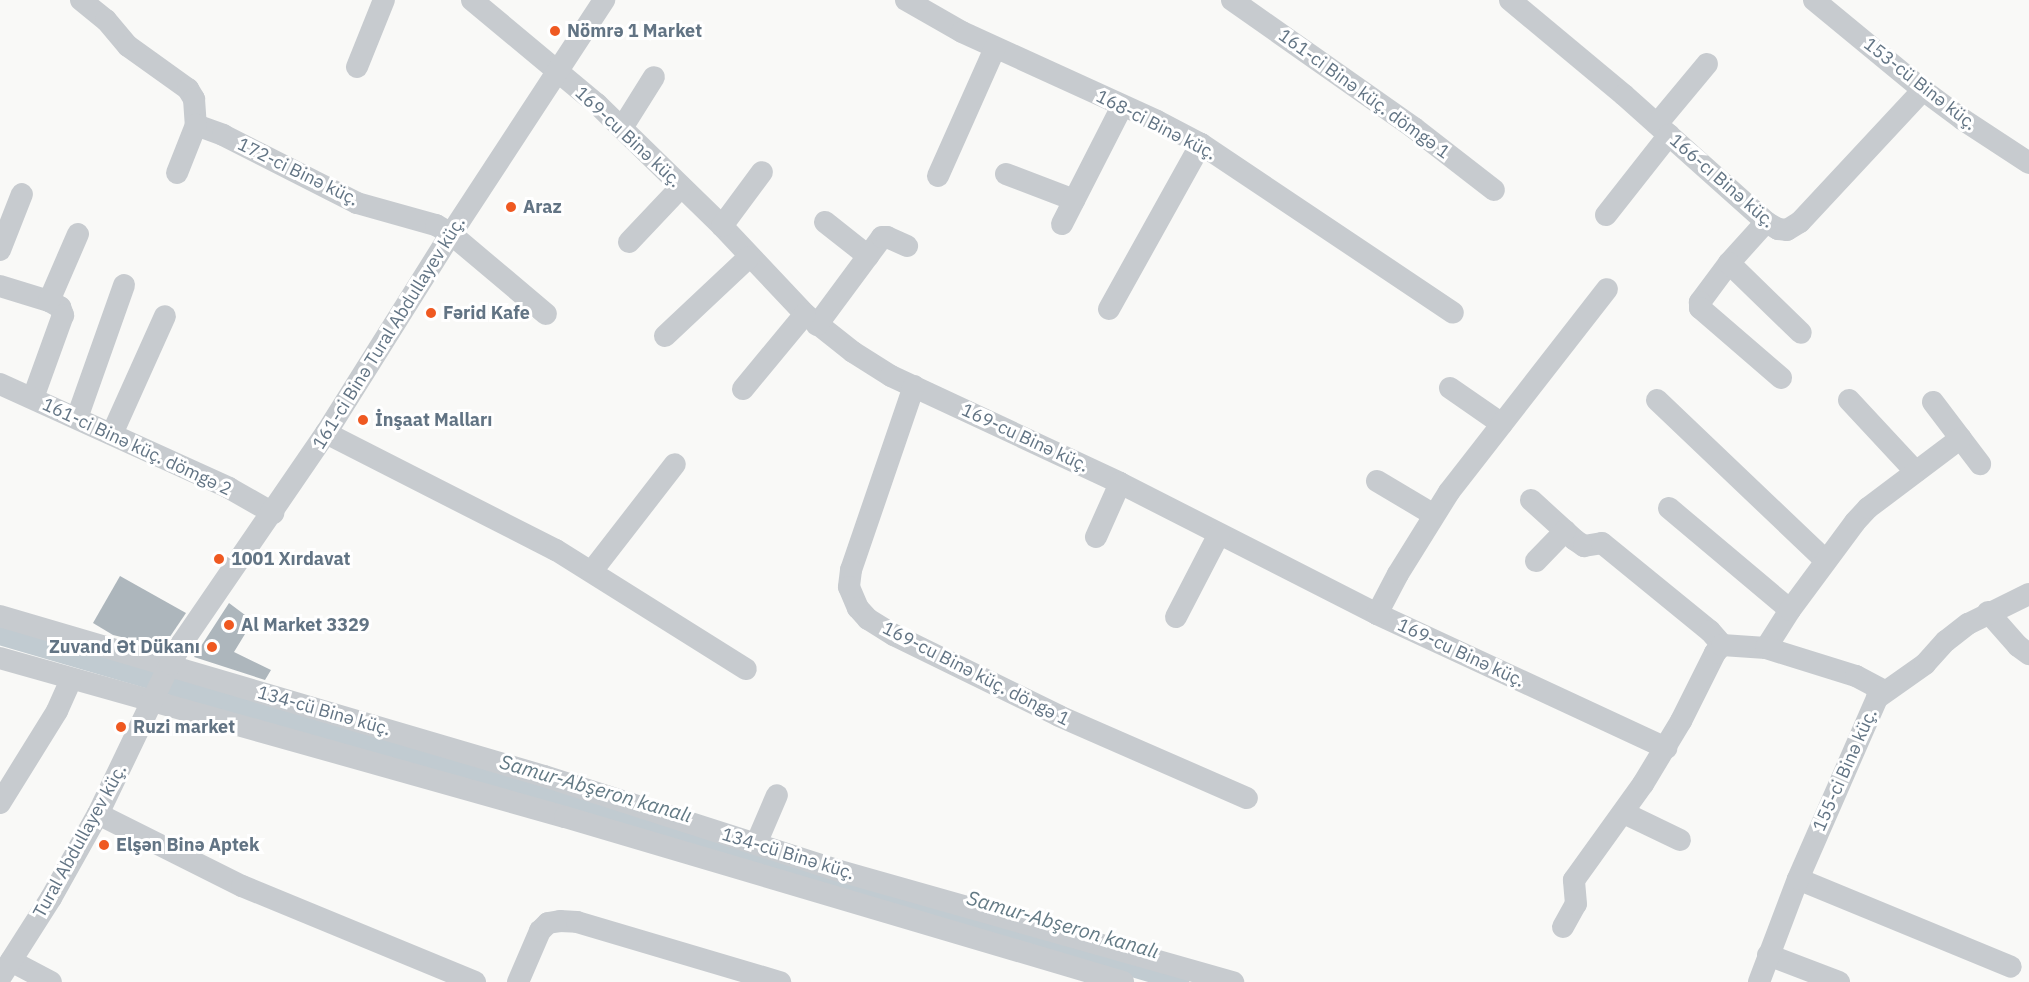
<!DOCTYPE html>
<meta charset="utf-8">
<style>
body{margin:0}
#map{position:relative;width:2029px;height:982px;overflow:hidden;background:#f9f9f7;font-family:"IBM Plex Sans",sans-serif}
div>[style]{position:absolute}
.canal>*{height:18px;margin:-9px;padding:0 9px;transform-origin:9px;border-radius:9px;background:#c1cbd1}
.building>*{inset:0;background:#adb6bc}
.minor>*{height:22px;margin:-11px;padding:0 11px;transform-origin:11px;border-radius:11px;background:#c7cbcf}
.dots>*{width:16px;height:16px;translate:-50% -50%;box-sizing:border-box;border:3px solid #fff;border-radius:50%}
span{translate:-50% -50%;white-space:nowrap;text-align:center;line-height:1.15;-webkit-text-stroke:6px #fff;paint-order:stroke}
.poi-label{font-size:18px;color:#627484;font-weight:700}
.left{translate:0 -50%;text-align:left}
.right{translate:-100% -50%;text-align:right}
.street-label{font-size:18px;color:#627484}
.water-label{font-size:20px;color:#637a85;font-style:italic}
</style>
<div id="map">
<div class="canal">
<div style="left:0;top:636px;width:1230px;rotate:16.34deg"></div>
</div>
<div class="building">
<div style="clip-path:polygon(120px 576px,186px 613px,163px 647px,113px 635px,93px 623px)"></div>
<div style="clip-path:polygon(229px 603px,253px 621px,234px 652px,271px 670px,265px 680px,194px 657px)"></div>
</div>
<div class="minor">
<div style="left:81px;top:0;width:32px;rotate:39deg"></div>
<div style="left:106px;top:20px;width:34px;rotate:50deg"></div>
<div style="left:128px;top:46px;width:74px;rotate:35.6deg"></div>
<div style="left:188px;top:89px;width:12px;rotate:59deg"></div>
<div style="left:194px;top:99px;width:26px;rotate:86deg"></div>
<div style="left:196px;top:125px;width:29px;rotate:20deg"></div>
<div style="left:223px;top:135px;width:150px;rotate:26.9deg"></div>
<div style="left:357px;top:203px;width:82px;rotate:15.6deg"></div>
<div style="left:436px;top:225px;width:17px;rotate:31deg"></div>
<div style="left:451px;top:234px;width:124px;rotate:40.1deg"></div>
<div style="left:472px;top:0;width:163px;rotate:39.8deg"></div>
<div style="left:597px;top:104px;width:175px;rotate:44.3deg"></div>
<div style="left:722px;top:226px;width:121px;rotate:46.7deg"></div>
<div style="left:805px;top:314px;width:61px;rotate:38.4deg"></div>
<div style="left:853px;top:352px;width:45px;rotate:32.3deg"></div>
<div style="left:891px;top:376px;width:253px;rotate:25deg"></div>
<div style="left:1120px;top:483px;width:288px;rotate:27deg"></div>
<div style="left:1377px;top:614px;width:319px;rotate:24.9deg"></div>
<div style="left:906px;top:0;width:64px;rotate:29.7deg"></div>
<div style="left:962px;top:32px;width:214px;rotate:24.5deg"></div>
<div style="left:1157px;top:121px;width:50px;rotate:27.6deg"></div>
<div style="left:1201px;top:144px;width:303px;rotate:33.8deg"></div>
<div style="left:1232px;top:0;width:223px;rotate:35.1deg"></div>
<div style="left:1414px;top:128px;width:101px;rotate:37.8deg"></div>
<div style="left:1510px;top:0;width:148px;rotate:39.8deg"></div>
<div style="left:1624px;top:95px;width:191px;rotate:41.8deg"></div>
<div style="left:1766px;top:222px;width:14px;rotate:30deg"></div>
<div style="left:1778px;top:229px;width:9px;rotate:6deg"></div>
<div style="left:1787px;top:230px;width:15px;rotate:-32deg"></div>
<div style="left:1800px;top:222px;width:180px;rotate:-47deg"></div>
<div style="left:1814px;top:0;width:141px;rotate:39.5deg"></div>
<div style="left:1923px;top:90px;width:49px;rotate:36.6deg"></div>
<div style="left:1962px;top:119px;width:80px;rotate:33.3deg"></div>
<div style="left:357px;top:67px;width:72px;rotate:-68.1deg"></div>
<div style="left:1657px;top:124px;width:78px;rotate:-50.2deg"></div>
<div style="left:622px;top:128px;width:60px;rotate:-57.9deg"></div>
<div style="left:177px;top:173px;width:52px;rotate:-68.4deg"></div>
<div style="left:1006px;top:174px;width:73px;rotate:20.9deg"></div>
<div style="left:938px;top:176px;width:140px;rotate:-66deg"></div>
<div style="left:1606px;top:215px;width:102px;rotate:-51.8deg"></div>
<div style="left:825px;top:222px;width:55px;rotate:38.3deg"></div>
<div style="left:1766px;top:222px;width:55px;rotate:132.1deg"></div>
<div style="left:1729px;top:263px;width:49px;rotate:126.6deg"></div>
<div style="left:1700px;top:302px;width:6px;rotate:90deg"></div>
<div style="left:1700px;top:308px;width:107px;rotate:40.8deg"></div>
<div style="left:1062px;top:224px;width:132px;rotate:-63deg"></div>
<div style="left:722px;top:226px;width:67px;rotate:-53.5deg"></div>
<div style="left:629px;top:242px;width:76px;rotate:-46.6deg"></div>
<div style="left:0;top:250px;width:60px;rotate:-68.6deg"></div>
<div style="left:1729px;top:263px;width:100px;rotate:44.2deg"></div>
<div style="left:0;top:286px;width:51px;rotate:17deg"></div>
<div style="left:49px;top:301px;width:13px;rotate:29deg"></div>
<div style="left:60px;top:307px;width:9px;rotate:69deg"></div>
<div style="left:63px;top:315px;width:88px;rotate:109.9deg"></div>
<div style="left:49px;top:301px;width:73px;rotate:-66.6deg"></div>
<div style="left:1109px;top:309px;width:189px;rotate:-60.9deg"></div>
<div style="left:817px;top:325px;width:109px;rotate:-53.5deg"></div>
<div style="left:882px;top:237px;width:5px"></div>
<div style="left:887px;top:237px;width:22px;rotate:24deg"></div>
<div style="left:665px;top:336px;width:115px;rotate:-43.2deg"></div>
<div style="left:0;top:384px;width:252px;rotate:24.4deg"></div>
<div style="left:229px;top:488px;width:51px;rotate:29.6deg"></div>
<div style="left:914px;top:386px;width:194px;rotate:108.9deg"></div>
<div style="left:851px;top:570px;width:17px;rotate:97deg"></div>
<div style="left:849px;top:587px;width:23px;rotate:67deg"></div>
<div style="left:858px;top:608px;width:15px;rotate:48deg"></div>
<div style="left:868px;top:619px;width:31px;rotate:32deg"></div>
<div style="left:894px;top:635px;width:184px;rotate:26.1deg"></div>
<div style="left:1059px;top:716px;width:205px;rotate:23.6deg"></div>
<div style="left:1450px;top:388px;width:63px;rotate:34.7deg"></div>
<div style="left:743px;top:389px;width:97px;rotate:-50.4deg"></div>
<div style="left:1657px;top:400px;width:232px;rotate:43.6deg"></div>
<div style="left:1849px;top:400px;width:98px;rotate:47.1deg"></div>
<div style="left:1933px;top:402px;width:78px;rotate:52.8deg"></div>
<div style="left:77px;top:418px;width:141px;rotate:-70.5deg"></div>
<div style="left:326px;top:433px;width:258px;rotate:27deg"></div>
<div style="left:556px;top:550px;width:224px;rotate:32.1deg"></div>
<div style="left:112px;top:434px;width:129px;rotate:-65.8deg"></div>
<div style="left:1377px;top:481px;width:66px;rotate:30.8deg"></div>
<div style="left:1531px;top:500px;width:59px;rotate:42.3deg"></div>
<div style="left:1575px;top:540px;width:11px;rotate:34deg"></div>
<div style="left:1584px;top:546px;width:18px;rotate:-9deg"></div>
<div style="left:1602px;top:543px;width:139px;rotate:39.2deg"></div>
<div style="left:1710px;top:631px;width:18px;rotate:49deg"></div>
<div style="left:1669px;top:508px;width:158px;rotate:40.1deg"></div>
<div style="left:1096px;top:537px;width:59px;rotate:-66deg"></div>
<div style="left:1536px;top:561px;width:42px;rotate:-46deg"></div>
<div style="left:592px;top:571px;width:135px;rotate:-52.2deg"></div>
<div style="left:1988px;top:612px;width:45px;rotate:48.6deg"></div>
<div style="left:2018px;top:646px;width:14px;rotate:36deg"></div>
<div style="left:1377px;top:614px;width:45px;rotate:-62.3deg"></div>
<div style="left:1398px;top:574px;width:97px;rotate:-58.1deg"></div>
<div style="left:1449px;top:492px;width:257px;rotate:-52.1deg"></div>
<div style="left:0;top:616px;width:567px;rotate:16.39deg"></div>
<div style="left:544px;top:776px;width:304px;rotate:17.8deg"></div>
<div style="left:833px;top:869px;width:416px;rotate:15.8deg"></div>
<div style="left:1176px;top:617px;width:93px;rotate:-62.6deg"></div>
<div style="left:1766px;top:648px;width:45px;rotate:-57.7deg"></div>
<div style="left:1790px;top:610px;width:109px;rotate:-53.5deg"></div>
<div style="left:1855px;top:522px;width:19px;rotate:-47deg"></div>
<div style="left:1868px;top:508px;width:116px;rotate:-37deg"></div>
<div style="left:0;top:658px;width:587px;rotate:15.72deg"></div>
<div style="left:565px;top:817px;width:582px;rotate:16.47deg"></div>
<div style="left:0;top:803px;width:108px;rotate:-58.2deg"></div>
<div style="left:57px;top:711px;width:34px;rotate:-66deg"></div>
<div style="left:1624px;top:813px;width:62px;rotate:25.7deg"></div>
<div style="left:98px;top:814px;width:161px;rotate:26.6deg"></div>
<div style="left:242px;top:886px;width:252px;rotate:22.4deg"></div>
<div style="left:756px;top:844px;width:53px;rotate:-66.8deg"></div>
<div style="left:1798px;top:879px;width:230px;rotate:22.4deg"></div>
<div style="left:1563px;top:927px;width:26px;rotate:-61deg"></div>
<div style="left:1576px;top:904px;width:24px;rotate:-95deg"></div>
<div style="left:1574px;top:880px;width:118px;rotate:-54.3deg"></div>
<div style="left:1643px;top:784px;width:74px;rotate:-58.9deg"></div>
<div style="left:1681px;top:721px;width:76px;rotate:-63.4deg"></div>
<div style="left:1715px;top:653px;width:11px;rotate:-49deg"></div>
<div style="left:1722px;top:645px;width:44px;rotate:3.9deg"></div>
<div style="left:1766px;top:648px;width:94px;rotate:17.3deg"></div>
<div style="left:1856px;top:676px;width:32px;rotate:28deg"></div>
<div style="left:1768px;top:955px;width:76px;rotate:20.8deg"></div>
<div style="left:11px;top:961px;width:45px;rotate:27.7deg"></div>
<div style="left:0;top:978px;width:95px;rotate:-57.5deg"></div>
<div style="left:51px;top:898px;width:96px;rotate:-60.8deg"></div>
<div style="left:98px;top:814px;width:166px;rotate:-64.4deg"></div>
<div style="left:170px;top:664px;width:24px;rotate:-60deg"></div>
<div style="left:182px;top:643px;width:255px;rotate:-55.6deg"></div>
<div style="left:326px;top:433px;width:235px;rotate:-57.9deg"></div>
<div style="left:451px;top:234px;width:280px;rotate:-56.8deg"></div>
<div style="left:518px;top:982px;width:56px;rotate:-66.7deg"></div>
<div style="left:540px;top:931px;width:11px;rotate:-45deg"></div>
<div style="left:548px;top:923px;width:12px;rotate:-9deg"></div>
<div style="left:560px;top:921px;width:17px;rotate:3deg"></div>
<div style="left:577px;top:922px;width:212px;rotate:16.5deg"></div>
<div style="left:1759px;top:982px;width:110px;rotate:-69.3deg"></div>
<div style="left:1798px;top:879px;width:197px;rotate:-66.4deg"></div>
<div style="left:1877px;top:698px;width:59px;rotate:-35.3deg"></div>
<div style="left:1925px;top:664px;width:31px;rotate:-48deg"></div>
<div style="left:1946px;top:641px;width:28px;rotate:-38deg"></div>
<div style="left:1968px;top:624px;width:68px;rotate:-26.2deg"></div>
</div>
<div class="dots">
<div style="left:555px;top:31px;background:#ef5921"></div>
<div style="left:511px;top:207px;background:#ef5921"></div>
<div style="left:431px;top:313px;background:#ef5921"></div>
<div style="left:363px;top:420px;background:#ef5921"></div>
<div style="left:219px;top:559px;background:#ef5921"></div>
<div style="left:229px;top:625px;background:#ef5921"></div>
<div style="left:212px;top:647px;background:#ef5921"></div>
<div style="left:121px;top:727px;background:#ef5921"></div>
<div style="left:104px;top:845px;background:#ef5921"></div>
</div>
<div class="poi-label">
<span class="left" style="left:567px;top:31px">Nömrə 1 Market</span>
<span class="left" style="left:523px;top:207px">Araz</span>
<span class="left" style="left:443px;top:313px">Fərid Kafe</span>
<span class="left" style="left:375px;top:420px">İnşaat Malları</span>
<span class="left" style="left:231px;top:559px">1001 Xırdavat</span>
<span class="left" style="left:241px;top:625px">Al Market 3329</span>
<span class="right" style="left:200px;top:647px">Zuvand Ət Dükanı</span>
<span class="left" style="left:133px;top:727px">Ruzi market</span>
<span class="left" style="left:116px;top:845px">Elşən Binə Aptek</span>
</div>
<div class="street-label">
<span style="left:1920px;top:84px;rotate:38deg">153-cü Binə küç.</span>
<span style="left:1364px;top:94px;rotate:36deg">161-ci Binə küç. dömgə 1</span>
<span style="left:1156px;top:125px;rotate:27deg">168-ci Binə küç.</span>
<span style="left:628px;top:137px;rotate:43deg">169-cu Binə küç.</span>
<span style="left:298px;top:172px;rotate:26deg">172-ci Binə küç.</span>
<span style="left:1722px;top:181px;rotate:41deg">166-cı Binə küç.</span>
<span style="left:389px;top:333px;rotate:-58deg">161-ci Binə Tural Abdullayev küç.</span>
<span style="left:1025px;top:438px;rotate:25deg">169-cu Binə küç.</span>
<span style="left:137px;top:447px;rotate:25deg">161-ci Binə küç. dömgə 2</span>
<span style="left:1461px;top:653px;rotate:25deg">169-cu Binə küç.</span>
<span style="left:976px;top:674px;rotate:27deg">169-cu Binə küç. döngə 1</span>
<span style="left:324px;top:711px;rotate:16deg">134-cü Binə küç.</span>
<span style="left:1845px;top:770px;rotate:-66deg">155-ci Binə küç.</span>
<span style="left:80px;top:841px;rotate:-61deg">Tural Abdullayev küç.</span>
<span style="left:788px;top:854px;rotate:17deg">134-cü Binə küç.</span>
</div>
<div class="water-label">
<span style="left:596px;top:788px;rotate:16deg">Samur-Abşeron kanalı</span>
<span style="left:1063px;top:924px;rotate:16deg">Samur-Abşeron kanalı</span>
</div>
</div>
